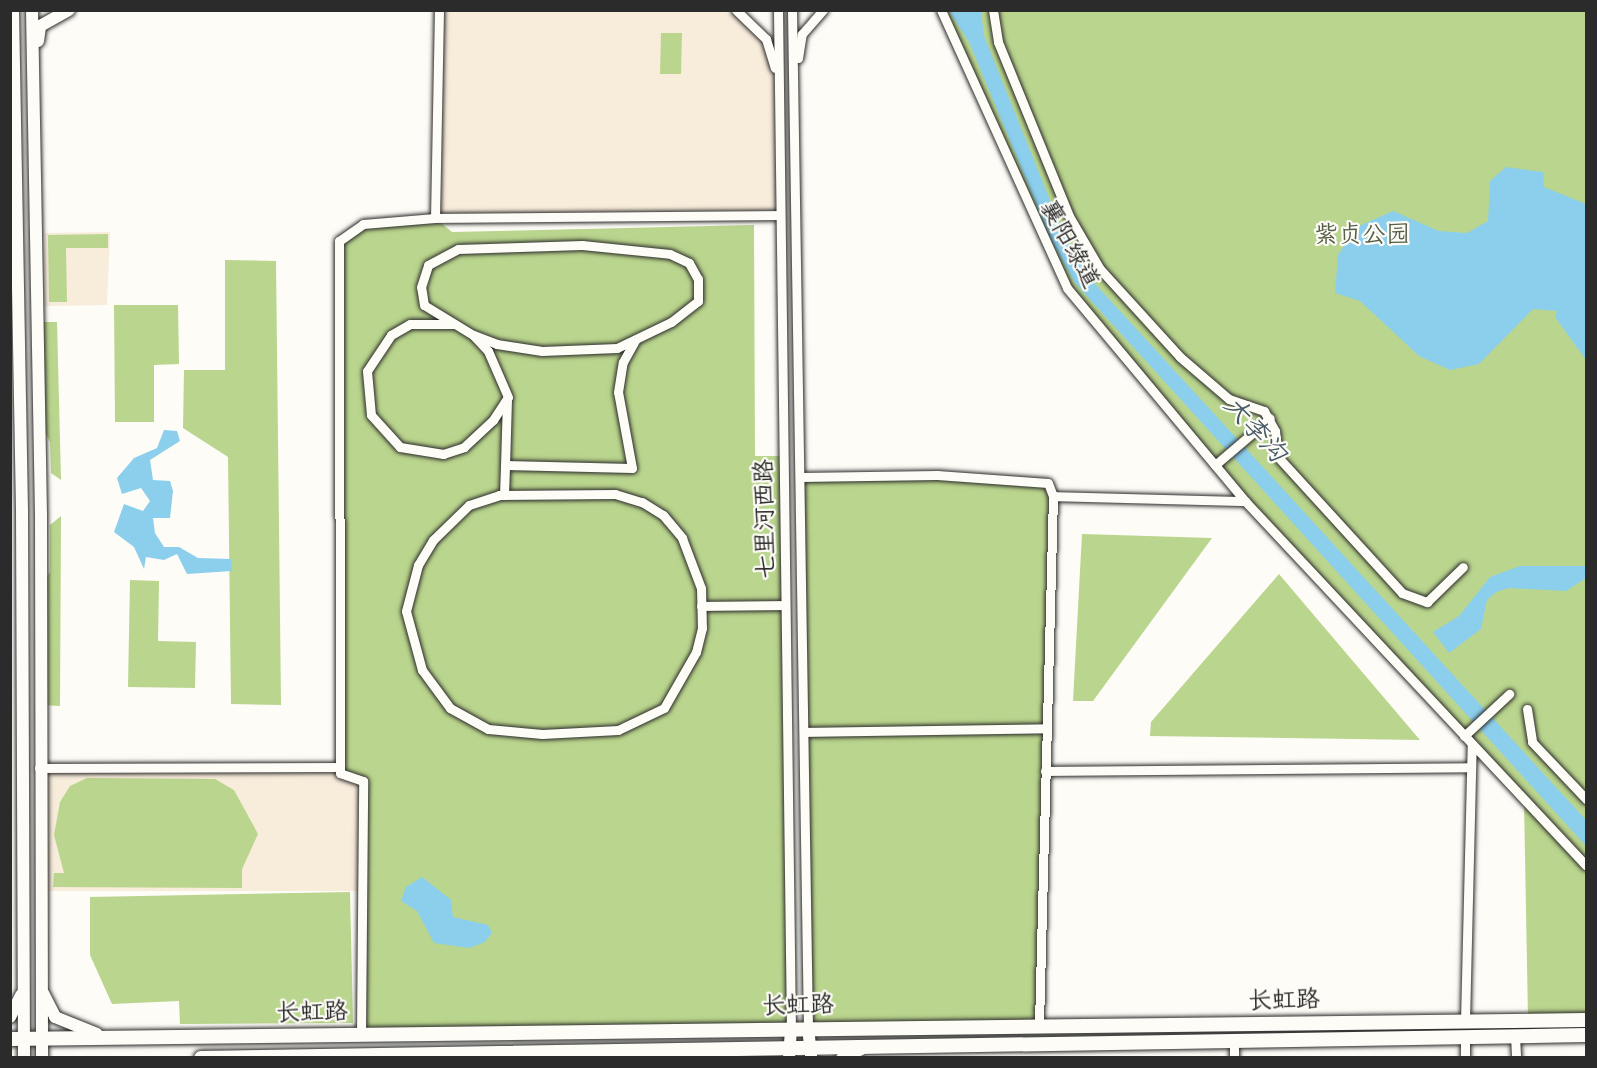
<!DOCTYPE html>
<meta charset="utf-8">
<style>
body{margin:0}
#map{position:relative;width:1597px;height:1068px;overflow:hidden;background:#fdfcf7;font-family:Caveat,"LXGW WenKai TC",sans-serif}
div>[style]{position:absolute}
.built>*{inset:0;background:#f8ecdb}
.green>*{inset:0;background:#bad58d}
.water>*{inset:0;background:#8ccfed}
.roads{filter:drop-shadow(0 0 2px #2b2b2b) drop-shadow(0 0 2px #2b2b2b)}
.minor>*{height:9px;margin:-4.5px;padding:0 4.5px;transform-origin:4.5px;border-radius:4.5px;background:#fdfcf7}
.major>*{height:12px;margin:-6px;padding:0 6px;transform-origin:6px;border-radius:6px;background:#fdfcf7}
.highway>*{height:14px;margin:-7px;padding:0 7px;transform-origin:7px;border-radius:7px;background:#fdfcf7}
span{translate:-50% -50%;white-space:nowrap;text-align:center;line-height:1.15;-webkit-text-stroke:4.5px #fdfcf7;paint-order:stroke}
.park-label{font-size:24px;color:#565e48}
.street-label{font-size:24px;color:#2b2b2b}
.water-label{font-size:26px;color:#485c65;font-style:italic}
.frame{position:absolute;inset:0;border:12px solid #2b2b2b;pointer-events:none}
</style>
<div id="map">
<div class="built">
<div style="clip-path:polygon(439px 11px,736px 11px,766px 39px,779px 80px,780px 215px,435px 218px)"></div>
<div style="clip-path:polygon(110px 232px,107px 305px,45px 306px,45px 233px)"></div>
<div style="clip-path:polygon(340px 767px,363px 781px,362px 891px,40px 891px,39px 768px)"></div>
</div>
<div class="green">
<div style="clip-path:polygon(941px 11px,1586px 11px,1586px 1017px,1528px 1018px,1524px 802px,1245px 501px,1067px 288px)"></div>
<div style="clip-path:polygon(661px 33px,682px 33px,681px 74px,660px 74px)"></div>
<div style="clip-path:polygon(435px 218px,452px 232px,754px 225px,755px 456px,787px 456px,791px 1027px,361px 1034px,363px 781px,340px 773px,339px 241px,363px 224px)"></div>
<div style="clip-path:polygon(108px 234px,108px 248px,66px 248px,67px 302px,49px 302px,48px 235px)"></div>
<div style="clip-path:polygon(225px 260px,276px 261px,281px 705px,231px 704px,228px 457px,183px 428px,184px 370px,225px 370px)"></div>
<div style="clip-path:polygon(114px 305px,178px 305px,179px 364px,154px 365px,154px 422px,115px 422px)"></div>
<div style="clip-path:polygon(38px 322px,57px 322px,61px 480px,51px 473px,50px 442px,39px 421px)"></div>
<div style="clip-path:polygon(800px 477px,1038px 478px,1053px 496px,1039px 1025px,808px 1027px)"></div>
<div style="clip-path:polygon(61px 516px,60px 706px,40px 705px,41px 584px,50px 572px,50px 525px)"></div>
<div style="clip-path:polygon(1082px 534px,1212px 538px,1093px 701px,1073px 701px)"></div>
<div style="clip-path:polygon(1279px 574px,1312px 613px,1420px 740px,1150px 736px,1151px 722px)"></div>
<div style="clip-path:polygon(130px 580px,159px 581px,158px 641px,196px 642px,195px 688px,128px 687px)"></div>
<div style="clip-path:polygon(87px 778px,215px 779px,234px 790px,258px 834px,242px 869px,242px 888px,53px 887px,54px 873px,64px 873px,54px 835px,60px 802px,70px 786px)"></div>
<div style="clip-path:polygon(350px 892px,353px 1023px,180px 1024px,179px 1001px,112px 1004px,90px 955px,90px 897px)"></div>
</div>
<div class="water">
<div style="clip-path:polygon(949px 11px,981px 11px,984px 36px,1064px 235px,1087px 275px,1586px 820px,1586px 846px,1075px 283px,1051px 240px,969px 42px)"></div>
<div style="clip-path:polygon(1506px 167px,1543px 172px,1544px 187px,1586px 204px,1586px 360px,1555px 317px,1557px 311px,1533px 309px,1479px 364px,1450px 370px,1419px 356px,1360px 301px,1335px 293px,1338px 255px,1357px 227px,1393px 211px,1439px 231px,1467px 233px,1488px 221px,1490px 181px)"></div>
<div style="clip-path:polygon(164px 430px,177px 431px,180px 441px,150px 460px,153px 480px,170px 481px,173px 491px,170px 518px,153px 518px,155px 533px,164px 547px,179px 547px,198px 558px,231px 559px,232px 571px,187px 574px,177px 554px,164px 560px,146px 557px,144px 569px,134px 547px,114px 532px,124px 504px,143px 511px,150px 501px,141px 488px,122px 494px,117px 478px,134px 458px,157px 448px)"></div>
<div style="clip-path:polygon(1520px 566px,1586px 566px,1586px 578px,1566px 591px,1509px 588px,1496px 592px,1487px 600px,1481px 629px,1449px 653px,1433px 632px,1459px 616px,1490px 577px)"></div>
<div style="clip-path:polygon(422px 877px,451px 900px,453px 917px,488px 925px,492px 933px,485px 942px,469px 948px,434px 943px,417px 911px,401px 901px,406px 887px)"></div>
</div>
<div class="roads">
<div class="minor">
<div style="left:736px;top:10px;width:42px;rotate:44deg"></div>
<div style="left:766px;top:39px;width:30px;rotate:73deg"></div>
<div style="left:778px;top:10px;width:1017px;rotate:89.27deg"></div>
<div style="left:792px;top:10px;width:1017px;rotate:89.1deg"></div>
<div style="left:941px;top:10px;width:305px;rotate:65.6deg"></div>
<div style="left:1067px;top:288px;width:278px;rotate:50.1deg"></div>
<div style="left:1245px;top:501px;width:499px;rotate:46.9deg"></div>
<div style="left:993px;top:10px;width:32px;rotate:81deg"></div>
<div style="left:998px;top:42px;width:188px;rotate:67.8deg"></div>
<div style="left:1069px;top:216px;width:61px;rotate:59.7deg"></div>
<div style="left:1100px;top:269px;width:119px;rotate:47.7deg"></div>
<div style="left:1180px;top:357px;width:65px;rotate:40.6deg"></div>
<div style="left:1229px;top:399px;width:37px;rotate:19deg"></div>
<div style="left:1264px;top:411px;width:23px;rotate:61deg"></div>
<div style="left:1275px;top:431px;width:26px;rotate:83deg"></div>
<div style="left:1278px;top:457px;width:184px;rotate:47.6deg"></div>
<div style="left:1402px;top:593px;width:27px;rotate:20deg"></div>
<div style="left:1427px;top:602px;width:50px;rotate:-44.2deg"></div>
<div style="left:798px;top:58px;width:24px;rotate:-81deg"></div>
<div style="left:802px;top:34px;width:32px;rotate:-49deg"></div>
<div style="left:435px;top:218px;width:345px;rotate:-0.5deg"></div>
<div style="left:454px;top:324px;width:44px;rotate:180deg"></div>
<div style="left:410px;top:324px;width:22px;rotate:150deg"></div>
<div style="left:391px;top:335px;width:43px;rotate:123.7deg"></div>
<div style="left:367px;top:371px;width:44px;rotate:84.8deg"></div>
<div style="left:371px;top:415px;width:43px;rotate:47.8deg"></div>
<div style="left:400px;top:447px;width:44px;rotate:9.2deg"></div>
<div style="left:443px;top:454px;width:22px;rotate:-18deg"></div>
<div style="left:464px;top:447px;width:40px;rotate:-43deg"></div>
<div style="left:493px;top:420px;width:27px;rotate:-57deg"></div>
<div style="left:508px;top:397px;width:50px;rotate:-113.5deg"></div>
<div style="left:488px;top:351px;width:22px;rotate:-133deg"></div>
<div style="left:473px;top:335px;width:57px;rotate:-148.5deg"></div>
<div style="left:424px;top:305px;width:18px;rotate:-99deg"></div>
<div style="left:421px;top:287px;width:23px;rotate:-72deg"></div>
<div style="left:428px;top:265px;width:34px;rotate:-28deg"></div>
<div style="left:458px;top:249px;width:124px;rotate:-1.8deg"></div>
<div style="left:582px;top:245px;width:88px;rotate:5.8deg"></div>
<div style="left:670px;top:254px;width:21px;rotate:25deg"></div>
<div style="left:689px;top:263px;width:18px;rotate:61deg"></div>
<div style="left:698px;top:279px;width:22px;rotate:90deg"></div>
<div style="left:698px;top:301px;width:34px;rotate:142deg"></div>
<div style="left:671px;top:322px;width:60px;rotate:154.3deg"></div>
<div style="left:617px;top:348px;width:75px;rotate:177.7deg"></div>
<div style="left:542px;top:351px;width:46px;rotate:-171.2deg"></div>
<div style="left:497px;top:344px;width:26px;rotate:-159deg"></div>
<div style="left:507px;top:399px;width:66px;rotate:91.7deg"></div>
<div style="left:505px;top:465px;width:127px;rotate:1.4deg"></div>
<div style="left:632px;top:468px;width:77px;rotate:-100.4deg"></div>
<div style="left:618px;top:392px;width:30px;rotate:-81deg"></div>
<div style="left:623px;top:362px;width:26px;rotate:-61deg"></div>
<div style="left:1215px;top:465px;width:72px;rotate:-40.5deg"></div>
<div style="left:800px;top:477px;width:137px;rotate:-0.8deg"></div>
<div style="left:937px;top:475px;width:111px;rotate:4.1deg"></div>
<div style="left:1048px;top:483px;width:14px;rotate:69deg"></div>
<div style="left:1053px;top:496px;width:529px;rotate:91.52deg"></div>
<div style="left:615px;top:494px;width:28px;rotate:17deg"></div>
<div style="left:642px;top:502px;width:25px;rotate:32deg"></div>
<div style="left:663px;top:515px;width:30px;rotate:50deg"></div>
<div style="left:682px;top:538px;width:53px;rotate:69.2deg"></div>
<div style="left:701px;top:588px;width:40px;rotate:88.6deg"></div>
<div style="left:702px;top:628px;width:25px;rotate:104deg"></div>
<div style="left:696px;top:652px;width:64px;rotate:119.7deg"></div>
<div style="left:664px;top:708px;width:51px;rotate:154.4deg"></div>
<div style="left:618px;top:730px;width:76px;rotate:177deg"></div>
<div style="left:542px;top:734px;width:54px;rotate:-174.7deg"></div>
<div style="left:488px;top:729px;width:43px;rotate:-151.1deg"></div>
<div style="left:450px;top:708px;width:47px;rotate:-126.4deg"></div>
<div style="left:422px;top:670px;width:61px;rotate:-105.2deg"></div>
<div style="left:406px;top:611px;width:48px;rotate:-75.4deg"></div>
<div style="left:418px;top:565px;width:29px;rotate:-59deg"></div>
<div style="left:433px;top:540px;width:50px;rotate:-44.2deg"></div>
<div style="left:469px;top:505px;width:32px;rotate:-18deg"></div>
<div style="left:499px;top:495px;width:116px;rotate:-0.5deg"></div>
<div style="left:504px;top:495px;width:30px;rotate:-88deg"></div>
<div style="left:1053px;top:496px;width:192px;rotate:1.5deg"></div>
<div style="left:701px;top:606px;width:84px;rotate:-0.7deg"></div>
<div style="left:1527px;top:709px;width:33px;rotate:81deg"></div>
<div style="left:1532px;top:742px;width:79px;rotate:46.5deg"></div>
<div style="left:804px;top:732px;width:242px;rotate:-0.9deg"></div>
<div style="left:1464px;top:736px;width:62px;rotate:-43deg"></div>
<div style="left:39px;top:768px;width:301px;rotate:-0.2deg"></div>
<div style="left:1045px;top:771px;width:424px;rotate:-0.5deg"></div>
<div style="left:1465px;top:1021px;width:277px;rotate:-88.6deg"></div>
<div style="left:361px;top:1034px;width:253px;rotate:-89.5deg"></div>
<div style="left:363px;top:781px;width:24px;rotate:-161deg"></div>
<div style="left:340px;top:773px;width:532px;rotate:-90.11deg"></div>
<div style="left:339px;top:241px;width:29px;rotate:-35deg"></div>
<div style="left:363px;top:224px;width:72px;rotate:-4.8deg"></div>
<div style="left:435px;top:218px;width:208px;rotate:-88.9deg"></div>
<div style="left:1515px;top:1036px;width:22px;rotate:87deg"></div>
<div style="left:1465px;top:1037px;width:21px;rotate:90deg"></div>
<div style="left:1234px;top:1039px;width:19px;rotate:90deg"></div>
</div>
<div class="major">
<div style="left:13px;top:10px;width:500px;rotate:88.97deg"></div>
<div style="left:22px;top:510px;width:548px;rotate:89.79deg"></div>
<div style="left:32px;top:10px;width:505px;rotate:88.98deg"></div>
<div style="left:41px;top:515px;width:543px;rotate:89.89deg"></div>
<div style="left:38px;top:41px;width:15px;rotate:-82deg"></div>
<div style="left:40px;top:26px;width:33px;rotate:-29deg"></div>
<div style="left:43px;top:993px;width:27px;rotate:63deg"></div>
<div style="left:55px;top:1017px;width:45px;rotate:22deg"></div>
<div style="left:10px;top:1017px;width:25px;rotate:-63deg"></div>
<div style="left:808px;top:1027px;width:31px;rotate:84deg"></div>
<div style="left:789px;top:1058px;width:31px;rotate:-86deg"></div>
<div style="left:842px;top:1058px;width:23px;rotate:-25deg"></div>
</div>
<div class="highway">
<div style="left:10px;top:1039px;width:1576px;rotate:-0.69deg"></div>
<div style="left:201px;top:1058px;width:1385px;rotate:-0.95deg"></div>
</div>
</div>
<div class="park-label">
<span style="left:1362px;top:235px">紫贞公园</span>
</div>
<div class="street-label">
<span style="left:1070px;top:244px;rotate:61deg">襄阳绿道</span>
<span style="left:765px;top:519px;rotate:-91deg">七里河西路</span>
<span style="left:1284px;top:1000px;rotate:-1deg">长虹路</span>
<span style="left:798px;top:1005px;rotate:-1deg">长虹路</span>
<span style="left:312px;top:1012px;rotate:-1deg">长虹路</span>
</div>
<div class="water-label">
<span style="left:1255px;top:429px;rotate:48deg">大李沟</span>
</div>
<div class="frame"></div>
</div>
